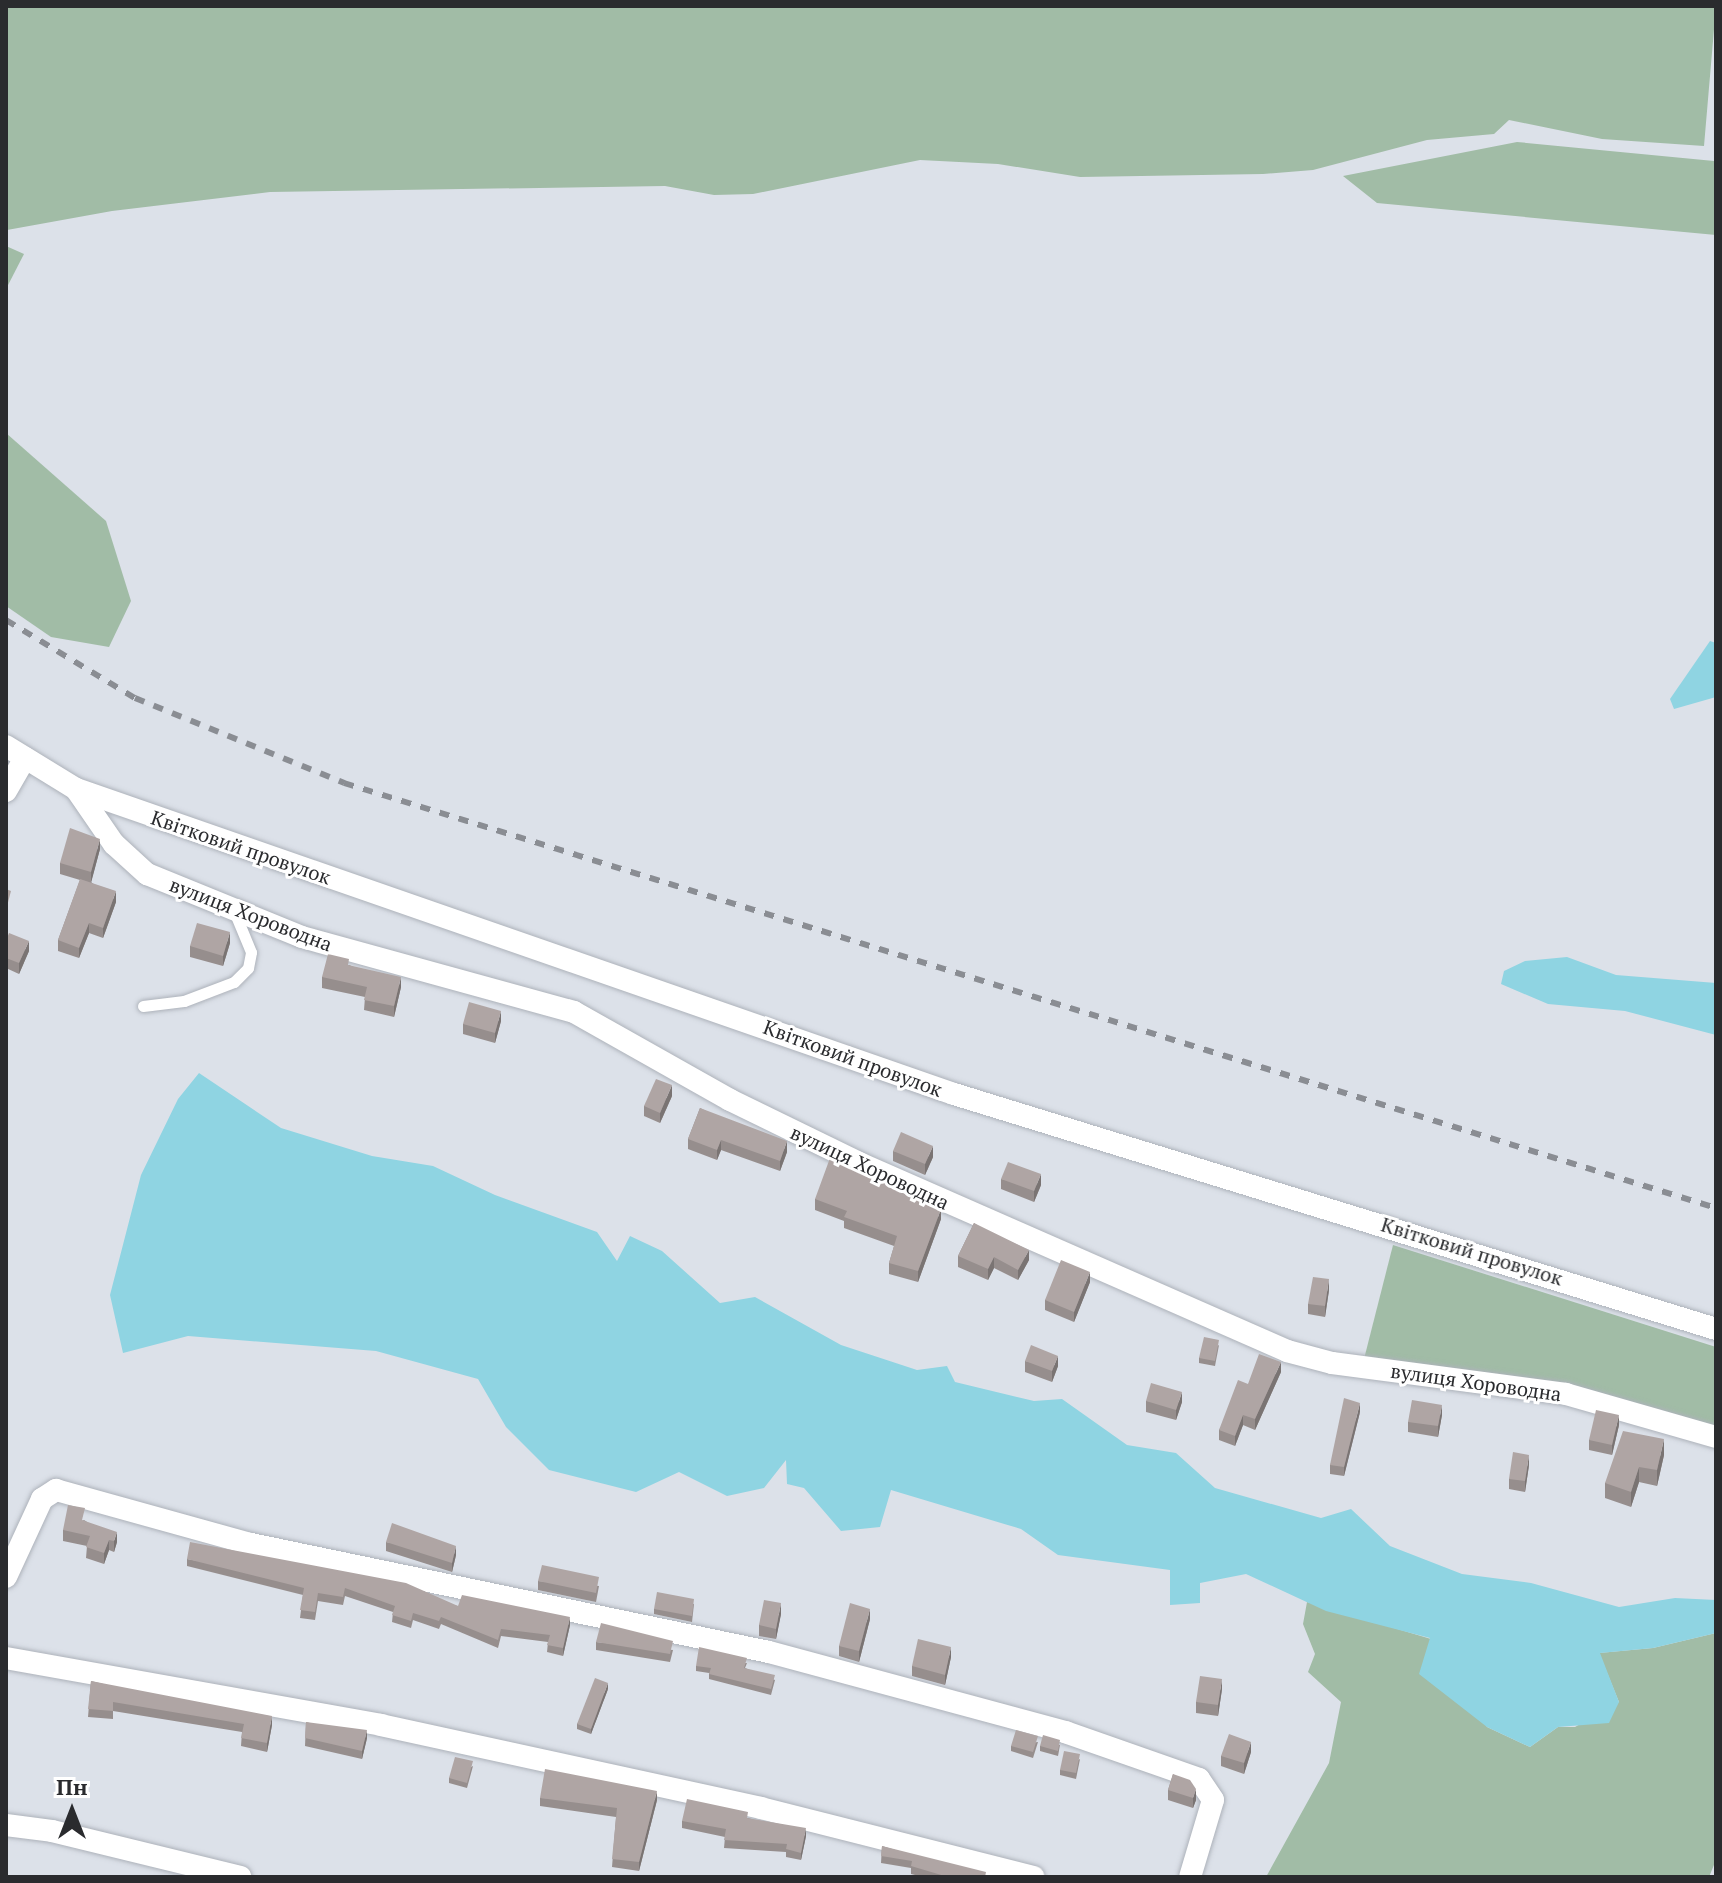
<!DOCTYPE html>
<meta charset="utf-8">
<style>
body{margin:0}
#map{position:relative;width:1722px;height:1883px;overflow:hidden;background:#dce1e9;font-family:"PT Serif",serif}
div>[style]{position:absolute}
.green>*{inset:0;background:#a1bca6}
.water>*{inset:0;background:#8fd4e2}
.roads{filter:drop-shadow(0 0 2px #adb2ba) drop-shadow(0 0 2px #adb2ba)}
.service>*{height:11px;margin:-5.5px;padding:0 5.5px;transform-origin:5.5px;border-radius:5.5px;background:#fff}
.minor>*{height:22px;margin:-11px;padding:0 11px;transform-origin:11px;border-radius:11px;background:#fff}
.rail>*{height:6px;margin-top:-3px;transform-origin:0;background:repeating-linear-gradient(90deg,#8a8d93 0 10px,transparent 0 20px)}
.wall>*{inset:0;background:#968e8d}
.shaded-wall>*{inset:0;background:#7a7473}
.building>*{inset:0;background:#afa5a4}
span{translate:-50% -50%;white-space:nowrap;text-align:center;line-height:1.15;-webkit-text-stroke:6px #fff;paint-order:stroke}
.street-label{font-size:20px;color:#2a2b2e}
.frame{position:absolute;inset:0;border:8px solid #2a2b2e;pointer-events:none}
.north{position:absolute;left:32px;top:1771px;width:80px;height:80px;-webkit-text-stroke:6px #fff;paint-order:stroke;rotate:0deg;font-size:22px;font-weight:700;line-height:32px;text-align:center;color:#2a2b2e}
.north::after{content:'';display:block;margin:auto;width:28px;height:36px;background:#2a2b2e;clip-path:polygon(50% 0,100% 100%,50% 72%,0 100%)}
</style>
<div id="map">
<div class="green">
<div style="clip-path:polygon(6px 6px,1716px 6px,1704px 146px,1602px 139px,1509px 120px,1494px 134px,1427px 140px,1313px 170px,1263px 174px,1080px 177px,998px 164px,920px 160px,753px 194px,714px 195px,665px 186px,270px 192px,112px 211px,7px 230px)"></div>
<div style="clip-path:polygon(1517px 142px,1714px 161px,1716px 149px,1716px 235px,1377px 203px,1343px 176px)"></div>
<div style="clip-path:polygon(6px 246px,24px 254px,6px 289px)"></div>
<div style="clip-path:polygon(6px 433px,106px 521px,131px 601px,109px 647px,51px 637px,6px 606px)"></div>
<div style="clip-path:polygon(1393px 1245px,1716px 1347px,1716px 1430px,1364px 1359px)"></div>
<div style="clip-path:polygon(1307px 1602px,1431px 1639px,1487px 1727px,1530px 1747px,1558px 1727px,1575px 1727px,1619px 1702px,1599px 1653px,1653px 1648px,1716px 1633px,1716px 1860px,1709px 1877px,1266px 1877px,1329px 1763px,1341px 1702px,1308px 1672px,1315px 1654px,1303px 1624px)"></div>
</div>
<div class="water">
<div style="clip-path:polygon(1710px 641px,1716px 643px,1716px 697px,1674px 709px,1670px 699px)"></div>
<div style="clip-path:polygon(1567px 957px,1616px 975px,1716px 983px,1716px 1035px,1625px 1011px,1548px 1004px,1501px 984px,1504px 971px,1525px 961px)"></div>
<div style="clip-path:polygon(199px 1073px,281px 1128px,372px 1156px,433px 1166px,495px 1195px,597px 1232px,617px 1261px,630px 1236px,662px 1251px,720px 1303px,755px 1297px,841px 1345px,917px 1370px,947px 1366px,955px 1382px,1034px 1401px,1062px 1399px,1127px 1445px,1176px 1453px,1215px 1488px,1321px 1518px,1351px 1509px,1390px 1546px,1462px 1574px,1531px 1583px,1619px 1607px,1675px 1598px,1716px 1600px,1716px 1633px,1653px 1648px,1600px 1653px,1619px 1702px,1609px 1723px,1558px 1727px,1530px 1747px,1487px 1727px,1419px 1674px,1430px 1638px,1326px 1611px,1246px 1574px,1200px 1583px,1200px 1603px,1170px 1605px,1170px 1570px,1058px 1555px,1021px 1529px,891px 1490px,880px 1527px,841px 1531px,804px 1488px,787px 1484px,786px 1460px,764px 1488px,727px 1496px,679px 1472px,636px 1492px,549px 1470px,506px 1427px,478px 1379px,376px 1351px,188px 1336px,123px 1353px,110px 1295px,141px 1175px,178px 1099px)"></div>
</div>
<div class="roads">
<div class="service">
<div style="left:143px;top:1006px;width:41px;rotate:-7deg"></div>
<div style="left:184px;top:1001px;width:53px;rotate:-20.8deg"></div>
<div style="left:234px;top:982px;width:20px;rotate:-45deg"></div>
<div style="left:248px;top:968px;width:16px;rotate:-79deg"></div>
<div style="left:251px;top:952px;width:44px;rotate:-112.5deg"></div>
</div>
<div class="minor">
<div style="left:6px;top:746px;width:82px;rotate:31.6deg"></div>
<div style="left:76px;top:789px;width:929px;rotate:19.16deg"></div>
<div style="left:954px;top:1094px;width:797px;rotate:17.14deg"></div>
<div style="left:76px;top:789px;width:67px;rotate:55.4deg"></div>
<div style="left:114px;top:844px;width:45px;rotate:42.3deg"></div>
<div style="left:147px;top:874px;width:167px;rotate:22.1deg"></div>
<div style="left:302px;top:937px;width:282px;rotate:15.4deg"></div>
<div style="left:574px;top:1012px;width:179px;rotate:29.4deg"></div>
<div style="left:730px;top:1100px;width:144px;rotate:26deg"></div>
<div style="left:859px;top:1163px;width:467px;rotate:23.7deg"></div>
<div style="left:1287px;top:1351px;width:47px;rotate:14.9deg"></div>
<div style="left:1332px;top:1363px;width:236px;rotate:7.5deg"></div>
<div style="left:1566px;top:1394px;width:156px;rotate:16deg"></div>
<div style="left:6px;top:791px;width:38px;rotate:-60deg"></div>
<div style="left:6px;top:1577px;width:86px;rotate:-65.2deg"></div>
<div style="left:42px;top:1499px;width:17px;rotate:-33deg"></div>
<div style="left:56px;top:1490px;width:202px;rotate:15.5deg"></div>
<div style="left:251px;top:1544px;width:529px;rotate:11.78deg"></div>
<div style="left:769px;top:1652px;width:307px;rotate:15.1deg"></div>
<div style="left:1065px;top:1732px;width:142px;rotate:19.3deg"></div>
<div style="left:1199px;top:1779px;width:25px;rotate:56deg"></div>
<div style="left:1213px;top:1800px;width:80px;rotate:106.6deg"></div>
<div style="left:6px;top:1658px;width:381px;rotate:10.1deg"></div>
<div style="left:381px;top:1725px;width:389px;rotate:12.3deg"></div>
<div style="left:761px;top:1808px;width:281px;rotate:14.2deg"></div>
<div style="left:6px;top:1825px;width:46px;rotate:7.4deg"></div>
<div style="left:52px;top:1831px;width:194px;rotate:13.7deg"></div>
</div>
</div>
<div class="rail">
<div style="left:6px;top:620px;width:151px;rotate:31.2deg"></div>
<div style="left:135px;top:698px;width:226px;rotate:22.1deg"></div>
<div style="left:344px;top:783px;width:1436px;rotate:17.21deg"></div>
</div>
<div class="wall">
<div style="clip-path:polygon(100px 849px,91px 882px,116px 902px,103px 938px,89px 933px,79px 958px,58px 951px,58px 940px,80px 880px,60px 874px,60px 863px)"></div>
<div style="clip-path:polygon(6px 941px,29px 951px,19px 974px,6px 968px)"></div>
<div style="clip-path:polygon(230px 943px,223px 966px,190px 957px,190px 946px)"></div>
<div style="clip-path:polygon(349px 965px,401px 987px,394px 1017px,364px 1010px,365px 997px,322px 988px,322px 977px)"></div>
<div style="clip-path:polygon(501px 1021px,495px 1043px,463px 1034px,463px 1024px)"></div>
<div style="clip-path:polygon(672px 1096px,660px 1123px,644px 1116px,644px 1106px)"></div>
<div style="clip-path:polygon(700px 1108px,787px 1152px,780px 1171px,721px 1150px,717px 1160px,688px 1149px,688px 1139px)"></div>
<div style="clip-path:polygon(893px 1151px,933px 1157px,925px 1175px,893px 1161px)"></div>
<div style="clip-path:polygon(1001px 1179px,1041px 1185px,1034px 1202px,1001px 1189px)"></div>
<div style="clip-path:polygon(892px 1189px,941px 1219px,918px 1282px,889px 1274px,889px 1263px,894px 1246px,844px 1228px,844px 1221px,815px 1210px,815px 1199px)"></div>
<div style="clip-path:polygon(974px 1223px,1029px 1260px,1018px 1280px,994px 1268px,988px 1280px,958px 1267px,958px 1256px)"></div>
<div style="clip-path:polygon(1090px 1282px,1074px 1322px,1045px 1310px,1045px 1300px)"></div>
<div style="clip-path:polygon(1329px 1290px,1325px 1317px,1308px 1314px,1308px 1304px)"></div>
<div style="clip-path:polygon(1219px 1345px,1215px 1366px,1199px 1363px,1199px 1358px)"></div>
<div style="clip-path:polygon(1025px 1361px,1058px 1366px,1052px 1382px,1025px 1372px)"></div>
<div style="clip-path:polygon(1281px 1372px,1255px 1430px,1243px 1425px,1235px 1446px,1219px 1440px,1219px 1430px,1248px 1384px)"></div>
<div style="clip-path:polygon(1146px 1401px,1182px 1402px,1176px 1420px,1146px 1412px)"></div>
<div style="clip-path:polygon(1360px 1412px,1344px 1476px,1330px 1474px,1330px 1465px)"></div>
<div style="clip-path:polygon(1442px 1415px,1438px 1437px,1408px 1432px,1408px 1422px)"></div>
<div style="clip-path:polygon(1619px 1425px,1612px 1455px,1589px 1450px,1589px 1440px)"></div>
<div style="clip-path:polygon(1664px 1455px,1657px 1486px,1639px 1482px,1631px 1507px,1605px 1498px,1605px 1483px)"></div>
<div style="clip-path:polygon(1529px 1465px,1525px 1492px,1509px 1489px,1509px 1479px)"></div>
<div style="clip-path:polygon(84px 1520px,117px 1542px,114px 1552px,109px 1550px,104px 1564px,86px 1558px,87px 1546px,63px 1541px,63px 1530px)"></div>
<div style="clip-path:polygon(386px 1542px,456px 1555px,452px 1572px,386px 1551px)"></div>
<div style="clip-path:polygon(187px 1559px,458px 1606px,570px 1625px,563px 1656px,547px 1652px,548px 1642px,501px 1636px,498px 1648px,441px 1624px,439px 1629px,413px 1620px,411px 1628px,392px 1622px,393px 1612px,345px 1596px,343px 1605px,318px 1601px,315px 1620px,300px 1618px,303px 1595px,187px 1566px)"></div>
<div style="clip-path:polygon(538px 1581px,599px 1586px,596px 1602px,538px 1590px)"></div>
<div style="clip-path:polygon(694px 1604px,692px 1622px,654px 1614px,654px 1609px)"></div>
<div style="clip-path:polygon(781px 1614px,776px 1639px,759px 1636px,759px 1625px)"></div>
<div style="clip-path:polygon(870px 1619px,859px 1662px,839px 1656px,839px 1646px)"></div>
<div style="clip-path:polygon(596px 1642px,673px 1650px,670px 1662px,596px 1650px)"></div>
<div style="clip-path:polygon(951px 1657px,945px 1685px,912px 1676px,912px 1666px)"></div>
<div style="clip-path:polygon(747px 1663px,745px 1668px,775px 1680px,771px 1695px,709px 1679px,709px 1673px,696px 1671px,696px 1666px)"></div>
<div style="clip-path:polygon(91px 1681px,272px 1725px,267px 1752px,241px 1746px,242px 1732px,113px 1711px,113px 1719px,88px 1717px)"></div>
<div style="clip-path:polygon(608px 1689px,591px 1734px,577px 1729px,577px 1724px)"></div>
<div style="clip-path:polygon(1222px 1689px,1218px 1716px,1196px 1713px,1196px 1702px)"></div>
<div style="clip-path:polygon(306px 1722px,367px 1738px,362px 1759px,305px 1746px)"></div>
<div style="clip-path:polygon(1038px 1742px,1033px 1758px,1011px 1751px,1011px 1746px)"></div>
<div style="clip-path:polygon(1060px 1745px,1058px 1756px,1040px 1751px,1040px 1746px)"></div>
<div style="clip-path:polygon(1251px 1752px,1244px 1774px,1221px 1766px,1221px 1756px)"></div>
<div style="clip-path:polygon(1080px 1759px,1076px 1779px,1060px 1775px,1060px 1770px)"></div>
<div style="clip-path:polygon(473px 1766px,467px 1788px,449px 1783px,449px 1778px)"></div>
<div style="clip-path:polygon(1173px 1774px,1196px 1800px,1193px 1808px,1168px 1800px,1168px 1790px)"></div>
<div style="clip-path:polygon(540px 1798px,657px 1800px,639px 1871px,612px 1867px,616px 1817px,540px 1806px)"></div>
<div style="clip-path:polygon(748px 1818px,806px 1836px,801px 1860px,786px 1857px,786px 1852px,724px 1848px,725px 1837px,682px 1828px,682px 1821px)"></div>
<div style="clip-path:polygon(882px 1846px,986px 1877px,923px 1877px,911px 1874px,911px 1868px,881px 1863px)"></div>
</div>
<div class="shaded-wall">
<div style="clip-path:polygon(100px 839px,100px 849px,91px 883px,91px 872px)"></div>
<div style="clip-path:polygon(116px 891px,116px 902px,103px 938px,103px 928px)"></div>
<div style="clip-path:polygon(89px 923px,89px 933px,79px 958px,79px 948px)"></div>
<div style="clip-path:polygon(230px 932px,230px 943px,223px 966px,223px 956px)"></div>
<div style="clip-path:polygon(29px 941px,29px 951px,19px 974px,19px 963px)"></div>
<div style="clip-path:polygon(401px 977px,401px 987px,394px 1017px,394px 1006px)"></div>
<div style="clip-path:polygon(501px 1011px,501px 1021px,495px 1043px,495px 1033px)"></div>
<div style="clip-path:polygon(672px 1085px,672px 1096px,660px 1123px,660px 1113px)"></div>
<div style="clip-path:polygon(721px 1140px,721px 1150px,717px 1160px,717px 1150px)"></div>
<div style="clip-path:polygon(787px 1141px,787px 1152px,780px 1171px,780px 1161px)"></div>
<div style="clip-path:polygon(933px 1146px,933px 1157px,925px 1175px,925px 1164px)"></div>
<div style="clip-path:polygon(1041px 1174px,1041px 1185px,1034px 1202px,1034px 1191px)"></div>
<div style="clip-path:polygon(941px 1209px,941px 1219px,918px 1282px,918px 1271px)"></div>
<div style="clip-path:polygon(1029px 1250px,1029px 1260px,1018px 1280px,1018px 1270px)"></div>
<div style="clip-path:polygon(994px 1257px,994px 1268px,988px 1280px,988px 1269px)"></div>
<div style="clip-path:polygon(1090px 1272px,1090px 1282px,1074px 1322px,1074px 1312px)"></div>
<div style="clip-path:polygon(1329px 1279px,1329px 1290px,1325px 1317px,1325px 1306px)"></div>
<div style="clip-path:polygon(1058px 1356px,1058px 1366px,1052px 1382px,1052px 1371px)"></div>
<div style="clip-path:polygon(1281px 1362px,1281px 1372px,1255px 1430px,1255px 1419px)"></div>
<div style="clip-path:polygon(1182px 1392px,1182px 1402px,1176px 1420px,1176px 1410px)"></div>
<div style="clip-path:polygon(1360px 1403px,1360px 1412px,1344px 1476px,1344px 1467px)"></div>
<div style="clip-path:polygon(1442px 1405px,1442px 1415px,1438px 1437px,1438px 1426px)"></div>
<div style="clip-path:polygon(1243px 1415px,1243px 1425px,1235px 1446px,1235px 1436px)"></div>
<div style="clip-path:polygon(1619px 1415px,1619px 1425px,1612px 1455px,1612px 1445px)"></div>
<div style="clip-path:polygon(1664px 1439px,1664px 1455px,1657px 1486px,1657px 1470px)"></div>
<div style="clip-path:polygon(1529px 1455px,1529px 1465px,1525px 1492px,1525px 1481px)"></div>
<div style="clip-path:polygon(1639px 1467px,1639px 1482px,1631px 1507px,1631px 1492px)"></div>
<div style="clip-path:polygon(117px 1532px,117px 1542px,114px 1552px,114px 1541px)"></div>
<div style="clip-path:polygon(109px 1540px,109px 1550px,104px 1564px,104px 1553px)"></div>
<div style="clip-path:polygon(456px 1546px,456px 1555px,452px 1572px,452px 1563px)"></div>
<div style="clip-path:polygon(781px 1603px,781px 1614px,776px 1639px,776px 1629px)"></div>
<div style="clip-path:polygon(870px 1609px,870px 1619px,859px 1662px,859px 1651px)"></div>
<div style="clip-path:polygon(570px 1617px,570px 1625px,563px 1656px,563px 1648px)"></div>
<div style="clip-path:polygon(951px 1647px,951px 1657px,945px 1685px,945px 1675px)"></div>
<div style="clip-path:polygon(1222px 1679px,1222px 1689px,1218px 1716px,1218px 1705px)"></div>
<div style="clip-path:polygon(608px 1683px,608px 1689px,591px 1734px,591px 1729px)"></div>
<div style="clip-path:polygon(272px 1716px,272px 1725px,267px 1752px,267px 1743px)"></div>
<div style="clip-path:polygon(367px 1730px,367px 1738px,362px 1759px,362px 1751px)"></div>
<div style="clip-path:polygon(1251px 1742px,1251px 1752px,1244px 1774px,1244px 1763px)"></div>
<div style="clip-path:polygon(1196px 1789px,1196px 1800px,1193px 1808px,1193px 1798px)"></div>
<div style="clip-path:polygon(657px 1791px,657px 1800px,639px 1871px,639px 1862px)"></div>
<div style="clip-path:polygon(806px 1828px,806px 1836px,801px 1860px,801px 1853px)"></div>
</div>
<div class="building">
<div style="clip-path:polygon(70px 828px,100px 839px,91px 872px,60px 863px)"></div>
<div style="clip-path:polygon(80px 879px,116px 891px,103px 928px,89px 923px,79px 948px,58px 940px)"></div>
<div style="clip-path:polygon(6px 889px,11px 891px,6px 910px)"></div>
<div style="clip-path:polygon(197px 923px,230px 932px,223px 956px,190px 946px)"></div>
<div style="clip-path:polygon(9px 933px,29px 941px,19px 963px,6px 958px,6px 941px)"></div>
<div style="clip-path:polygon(328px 954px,349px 959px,348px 965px,401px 977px,394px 1006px,364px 1000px,367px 987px,322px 977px)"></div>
<div style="clip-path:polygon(469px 1002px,501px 1011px,495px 1033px,463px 1024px)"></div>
<div style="clip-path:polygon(656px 1079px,672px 1085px,660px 1113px,644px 1106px)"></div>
<div style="clip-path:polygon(700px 1108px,787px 1141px,780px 1161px,721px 1140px,717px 1150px,688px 1139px)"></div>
<div style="clip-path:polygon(901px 1132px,933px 1146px,925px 1164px,893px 1151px)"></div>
<div style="clip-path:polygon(830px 1158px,892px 1183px,891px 1188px,941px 1209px,918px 1271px,889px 1263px,897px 1236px,844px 1217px,847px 1211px,815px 1199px)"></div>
<div style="clip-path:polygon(1008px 1162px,1041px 1174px,1034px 1191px,1001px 1179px)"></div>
<div style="clip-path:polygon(974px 1223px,1029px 1250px,1018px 1270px,994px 1257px,988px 1269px,958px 1256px)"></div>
<div style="clip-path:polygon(1061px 1260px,1090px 1272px,1074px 1312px,1045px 1300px)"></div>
<div style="clip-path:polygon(1313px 1277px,1329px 1279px,1325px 1306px,1308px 1304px)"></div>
<div style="clip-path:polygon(1204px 1337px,1219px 1340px,1215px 1361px,1199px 1358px)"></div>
<div style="clip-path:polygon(1031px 1345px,1058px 1356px,1052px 1371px,1025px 1361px)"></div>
<div style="clip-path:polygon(1259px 1354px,1281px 1362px,1255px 1419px,1243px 1415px,1235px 1436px,1219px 1430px,1238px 1380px,1248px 1384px)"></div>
<div style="clip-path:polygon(1151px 1383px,1182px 1392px,1176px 1410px,1146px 1401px)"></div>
<div style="clip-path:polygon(1344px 1398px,1360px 1403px,1344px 1467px,1330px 1465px)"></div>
<div style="clip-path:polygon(1412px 1400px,1442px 1405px,1438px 1426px,1408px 1422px)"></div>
<div style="clip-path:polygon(1596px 1410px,1619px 1415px,1612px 1445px,1589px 1440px)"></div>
<div style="clip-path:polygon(1623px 1431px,1664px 1439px,1657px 1470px,1639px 1467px,1631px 1492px,1605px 1483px)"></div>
<div style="clip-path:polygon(1513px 1452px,1529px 1455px,1525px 1481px,1509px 1479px)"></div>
<div style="clip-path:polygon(68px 1505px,85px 1508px,82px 1520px,117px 1532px,114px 1541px,109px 1540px,104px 1553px,86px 1547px,90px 1536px,63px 1530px)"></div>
<div style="clip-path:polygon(392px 1523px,456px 1546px,452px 1563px,386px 1542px)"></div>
<div style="clip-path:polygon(190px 1542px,406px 1583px,458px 1606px,462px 1595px,570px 1617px,563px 1648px,547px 1645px,550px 1635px,501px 1629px,498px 1640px,441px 1617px,439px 1621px,413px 1613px,411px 1621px,392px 1615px,395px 1606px,345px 1588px,343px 1597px,318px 1593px,315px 1612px,300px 1610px,304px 1588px,187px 1559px)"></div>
<div style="clip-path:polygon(542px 1565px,599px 1577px,596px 1593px,538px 1581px)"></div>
<div style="clip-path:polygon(657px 1592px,694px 1599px,692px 1616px,654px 1609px)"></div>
<div style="clip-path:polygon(764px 1600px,781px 1603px,776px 1629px,759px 1625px)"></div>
<div style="clip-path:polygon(850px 1603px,870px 1609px,859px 1651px,839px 1646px)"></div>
<div style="clip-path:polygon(601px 1623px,673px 1641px,670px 1654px,596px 1642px)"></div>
<div style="clip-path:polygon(918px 1639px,951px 1647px,945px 1675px,912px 1666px)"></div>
<div style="clip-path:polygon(699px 1647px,747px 1658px,744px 1668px,775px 1675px,771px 1689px,709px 1674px,711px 1668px,696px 1666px)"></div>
<div style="clip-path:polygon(1200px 1676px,1222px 1679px,1218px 1705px,1196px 1702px)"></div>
<div style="clip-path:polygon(595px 1678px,608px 1683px,591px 1729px,577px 1724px)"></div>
<div style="clip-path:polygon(91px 1681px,272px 1716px,267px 1743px,241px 1738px,244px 1724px,113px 1702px,113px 1711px,88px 1709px)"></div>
<div style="clip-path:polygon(306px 1722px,367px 1730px,362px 1751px,305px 1738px)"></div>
<div style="clip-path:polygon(1016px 1730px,1038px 1736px,1033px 1752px,1011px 1746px)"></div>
<div style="clip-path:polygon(1229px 1734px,1251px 1742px,1244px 1763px,1221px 1756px)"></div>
<div style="clip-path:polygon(1043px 1735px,1060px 1740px,1058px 1751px,1040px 1746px)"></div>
<div style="clip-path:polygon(1064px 1751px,1080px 1754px,1076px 1773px,1060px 1770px)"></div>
<div style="clip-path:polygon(455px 1757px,473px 1761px,467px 1783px,449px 1778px)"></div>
<div style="clip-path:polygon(545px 1769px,657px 1791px,639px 1862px,612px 1859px,617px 1808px,540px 1798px)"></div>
<div style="clip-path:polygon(1173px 1774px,1190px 1780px,1196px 1789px,1193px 1798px,1168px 1790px)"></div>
<div style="clip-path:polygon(687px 1799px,748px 1812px,747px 1818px,806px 1828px,801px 1853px,786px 1849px,787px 1844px,724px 1840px,726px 1829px,682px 1821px)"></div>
<div style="clip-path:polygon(882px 1846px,986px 1872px,985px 1877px,948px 1877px,911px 1866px,912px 1861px,881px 1856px)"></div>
</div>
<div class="street-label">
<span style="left:241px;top:847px;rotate:19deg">Квітковий провулок</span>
<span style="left:251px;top:914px;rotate:21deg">вулиця Хороводна</span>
<span style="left:853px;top:1058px;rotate:20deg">Квітковий провулок</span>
<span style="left:870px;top:1167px;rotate:25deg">вулиця Хороводна</span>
<span style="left:1472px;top:1251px;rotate:17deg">Квітковий провулок</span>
<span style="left:1476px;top:1382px;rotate:8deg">вулиця Хороводна</span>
</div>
<div class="frame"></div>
<div class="north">Пн</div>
</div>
